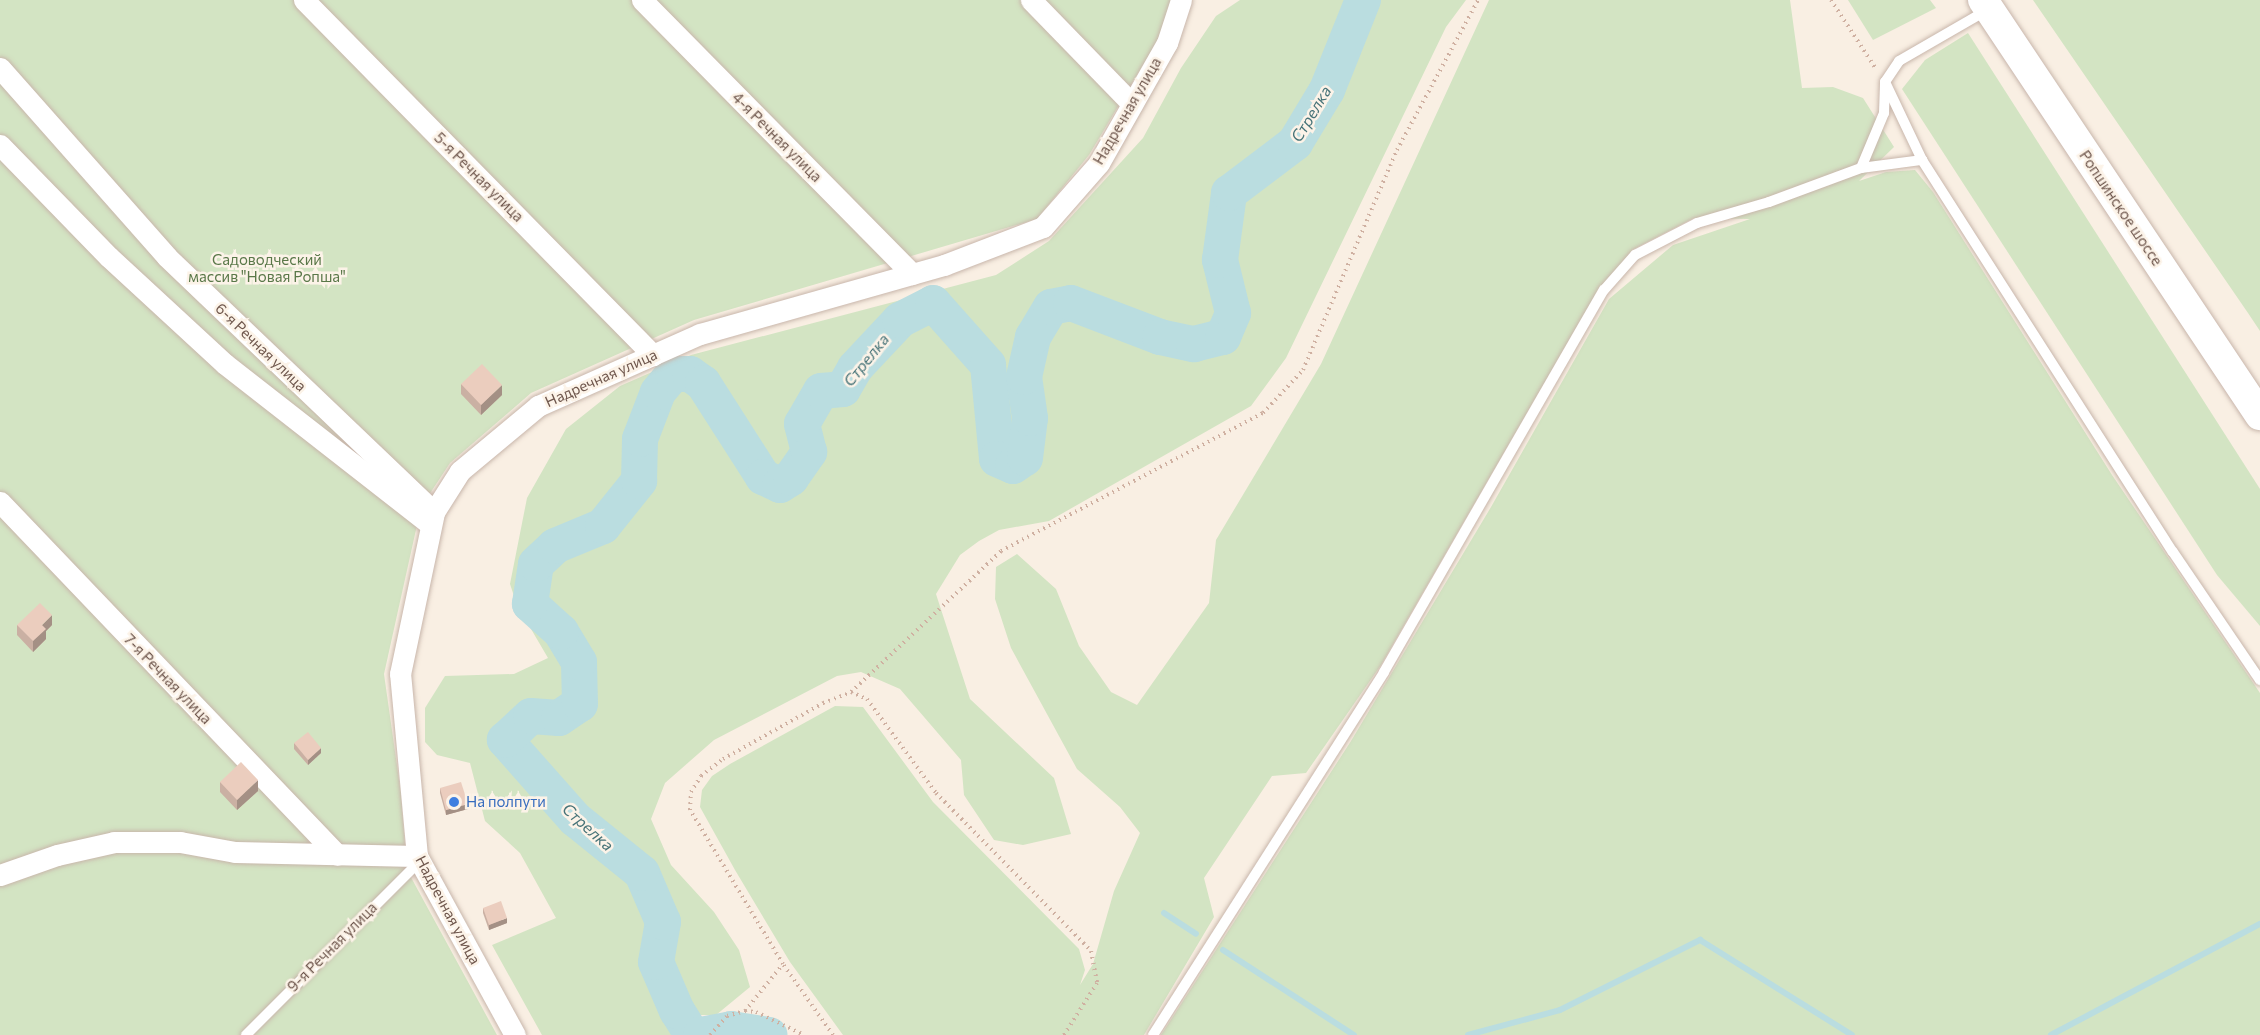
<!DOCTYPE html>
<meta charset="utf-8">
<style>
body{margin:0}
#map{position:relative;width:2260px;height:1035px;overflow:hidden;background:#f9efe3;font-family:Commissioner,sans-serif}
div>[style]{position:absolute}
.green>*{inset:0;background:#d3e4c3}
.stream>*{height:6px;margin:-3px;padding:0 3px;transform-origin:3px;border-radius:3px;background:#badde0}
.river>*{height:36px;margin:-18px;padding:0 18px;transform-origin:18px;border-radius:18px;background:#badde0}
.path>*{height:4px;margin-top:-2px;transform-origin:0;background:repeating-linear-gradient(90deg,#cfb0a1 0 1.5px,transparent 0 6px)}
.roads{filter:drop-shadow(0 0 2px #c8b6ab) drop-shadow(0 0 2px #c8b6ab)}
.service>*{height:10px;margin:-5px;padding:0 5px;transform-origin:5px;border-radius:5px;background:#fff}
.minor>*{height:21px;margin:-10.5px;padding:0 10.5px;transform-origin:10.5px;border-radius:10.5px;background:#fff}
.secondary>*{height:30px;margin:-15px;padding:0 15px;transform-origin:15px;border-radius:15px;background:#fff}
.wall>*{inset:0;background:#cab0a3}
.shaded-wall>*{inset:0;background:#a49085}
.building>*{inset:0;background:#ebcdbe}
.dots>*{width:16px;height:16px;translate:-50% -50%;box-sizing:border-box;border:3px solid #fcf3e8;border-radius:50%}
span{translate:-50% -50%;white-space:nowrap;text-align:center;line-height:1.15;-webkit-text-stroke:5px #fcf3e8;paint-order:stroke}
.street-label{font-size:15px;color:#6e564c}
.park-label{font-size:15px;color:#5a7849}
.shop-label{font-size:15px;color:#366cbe}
.left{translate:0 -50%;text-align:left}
.water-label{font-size:16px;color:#467378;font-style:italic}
</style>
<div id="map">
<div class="green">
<div style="clip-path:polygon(0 0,1171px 0,1159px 38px,1089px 155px,1037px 219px,694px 320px,531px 393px,450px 463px,421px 507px,384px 674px,401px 794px,407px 870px,497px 1035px,0 1035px)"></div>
<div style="clip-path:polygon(1240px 0,1466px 0,1446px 27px,1286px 358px,1251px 406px,1049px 521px,999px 530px,979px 541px,960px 555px,936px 594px,970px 699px,1054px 778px,1071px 834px,1023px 845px,994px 840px,964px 795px,961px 760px,900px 689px,861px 672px,837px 676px,714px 740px,665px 783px,651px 819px,671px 865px,714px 912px,739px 950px,750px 987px,716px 1015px,689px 1015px,671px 1035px,542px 1035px,492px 945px,556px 918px,520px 853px,485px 821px,470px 763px,437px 755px,425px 742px,425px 708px,445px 676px,514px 674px,548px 658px,517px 605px,510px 584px,527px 498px,566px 429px,620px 386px,691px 355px,996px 275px,1049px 241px,1143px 138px,1181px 68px,1216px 16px)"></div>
<div style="clip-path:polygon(1489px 0,1790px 0,1802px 88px,1833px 87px,1863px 98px,1894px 147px,1859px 181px,1886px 172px,1915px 170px,1933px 192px,2112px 475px,2260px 693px,2260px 1035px,1161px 1035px,1351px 741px,1491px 507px,1609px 299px,1673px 245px,1750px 219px,1694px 218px,1632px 250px,1583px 316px,1381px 665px,1306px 773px,1272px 776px,1204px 878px,1214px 917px,1144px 1035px,843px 1035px,790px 962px,735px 870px,700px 807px,702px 790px,712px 776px,730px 764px,835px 706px,863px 707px,933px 802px,1079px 949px,1085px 970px,1080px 985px,1093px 964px,1114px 891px,1140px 833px,1120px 807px,1077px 769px,1011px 648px,995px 599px,996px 567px,1017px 554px,1056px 589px,1079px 646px,1111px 692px,1137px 705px,1209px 603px,1216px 540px,1321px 364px)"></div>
<div style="clip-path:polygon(1848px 0,1930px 0,1936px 8px,1873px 40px)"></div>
<div style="clip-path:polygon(2033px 0,2260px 0,2260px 331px,2248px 313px)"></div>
<div style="clip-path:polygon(1968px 33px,2260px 489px,2260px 626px,2217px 575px,1902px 89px,1925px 60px)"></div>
</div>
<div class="stream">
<div style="left:1164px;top:913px;width:38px;rotate:33deg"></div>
<div style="left:1223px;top:950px;width:156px;rotate:33deg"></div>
<div style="left:1468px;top:1035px;width:95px;rotate:-15.2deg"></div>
<div style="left:1560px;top:1010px;width:157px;rotate:-26.6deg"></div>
<div style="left:1700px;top:940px;width:179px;rotate:32deg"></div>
<div style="left:2051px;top:1035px;width:237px;rotate:-28deg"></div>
</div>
<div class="river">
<div style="left:698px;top:1035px;width:7px;rotate:-164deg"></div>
<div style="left:691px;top:1033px;width:26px;rotate:-122deg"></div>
<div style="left:677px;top:1011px;width:53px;rotate:-113.2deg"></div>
<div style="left:656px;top:962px;width:41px;rotate:-80.1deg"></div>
<div style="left:663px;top:922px;width:53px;rotate:-113.2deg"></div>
<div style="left:642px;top:873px;width:86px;rotate:-141.1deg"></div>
<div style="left:575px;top:819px;width:106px;rotate:-131.5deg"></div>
<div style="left:505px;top:740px;width:35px;rotate:-43deg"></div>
<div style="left:531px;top:716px;width:28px;rotate:4deg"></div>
<div style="left:559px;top:718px;width:25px;rotate:-34deg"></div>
<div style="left:580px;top:704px;width:42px;rotate:-91.4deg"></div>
<div style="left:579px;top:662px;width:35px;rotate:-121deg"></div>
<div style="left:561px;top:632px;width:42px;rotate:-137.9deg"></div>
<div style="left:530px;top:604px;width:40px;rotate:-81.5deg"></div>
<div style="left:536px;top:564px;width:26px;rotate:-43deg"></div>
<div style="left:555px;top:546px;width:52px;rotate:-22.6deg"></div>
<div style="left:603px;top:526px;width:58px;rotate:-51.3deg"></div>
<div style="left:639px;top:481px;width:42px;rotate:-88.6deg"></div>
<div style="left:640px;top:439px;width:50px;rotate:-69deg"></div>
<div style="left:658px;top:392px;width:23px;rotate:-50deg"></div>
<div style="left:673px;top:374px;width:17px"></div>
<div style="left:690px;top:374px;width:16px;rotate:35deg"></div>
<div style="left:703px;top:383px;width:112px;rotate:57.4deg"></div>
<div style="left:763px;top:477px;width:19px;rotate:25deg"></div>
<div style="left:780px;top:485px;width:13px;rotate:-32deg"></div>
<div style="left:791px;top:478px;width:32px;rotate:-55deg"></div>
<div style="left:809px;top:452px;width:29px;rotate:-104deg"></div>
<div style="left:802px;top:424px;width:38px;rotate:-60deg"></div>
<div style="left:821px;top:391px;width:22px;rotate:-5deg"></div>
<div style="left:843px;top:389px;width:24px;rotate:-60deg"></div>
<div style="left:855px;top:368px;width:66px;rotate:-46.8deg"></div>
<div style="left:900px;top:320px;width:37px;rotate:-27deg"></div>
<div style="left:933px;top:303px;width:83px;rotate:48.4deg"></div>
<div style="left:988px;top:365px;width:94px;rotate:84.5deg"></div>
<div style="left:997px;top:459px;width:17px;rotate:24deg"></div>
<div style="left:1013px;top:466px;width:14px;rotate:-34deg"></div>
<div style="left:1025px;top:458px;width:40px;rotate:-82.9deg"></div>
<div style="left:1030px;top:418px;width:41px;rotate:-98.3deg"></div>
<div style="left:1024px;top:377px;width:41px;rotate:-77.3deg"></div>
<div style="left:1033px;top:337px;width:35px;rotate:-59deg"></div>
<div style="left:1051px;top:307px;width:20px;rotate:-11deg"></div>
<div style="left:1071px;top:303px;width:95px;rotate:20.9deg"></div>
<div style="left:1160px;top:337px;width:35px;rotate:12deg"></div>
<div style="left:1194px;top:344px;width:30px;rotate:-14deg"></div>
<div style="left:1223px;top:337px;width:26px;rotate:-67deg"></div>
<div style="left:1233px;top:313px;width:55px;rotate:-103.8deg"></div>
<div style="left:1220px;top:260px;width:68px;rotate:-82.3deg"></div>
<div style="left:1229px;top:193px;width:83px;rotate:-37.1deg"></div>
<div style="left:1295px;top:143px;width:62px;rotate:-58.9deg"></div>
<div style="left:1327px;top:90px;width:97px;rotate:-68.2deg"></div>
<div style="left:701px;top:1035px;width:31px;rotate:-11deg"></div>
<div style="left:731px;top:1029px;width:39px;rotate:9deg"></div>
</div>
<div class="path">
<div style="left:1831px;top:0;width:82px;rotate:56.9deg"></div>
<div style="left:851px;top:692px;width:206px;rotate:-43.2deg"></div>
<div style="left:1001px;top:551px;width:296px;rotate:-27.8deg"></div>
<div style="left:1263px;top:413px;width:59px;rotate:-47.1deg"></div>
<div style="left:1303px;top:370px;width:239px;rotate:-66.9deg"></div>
<div style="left:1397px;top:150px;width:170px;rotate:-61.6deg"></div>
<div style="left:745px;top:1011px;width:60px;rotate:-51deg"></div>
<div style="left:710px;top:1035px;width:25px;rotate:-48deg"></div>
<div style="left:727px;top:1016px;width:19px;rotate:-16deg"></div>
<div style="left:745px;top:1011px;width:11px;rotate:5deg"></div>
<div style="left:756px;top:1012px;width:53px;rotate:25.6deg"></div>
<div style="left:833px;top:1035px;width:87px;rotate:-125.2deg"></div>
<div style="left:783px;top:964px;width:180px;rotate:-121.1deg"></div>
<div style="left:690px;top:810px;width:18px;rotate:-87deg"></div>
<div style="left:691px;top:792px;width:19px;rotate:-58deg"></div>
<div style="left:701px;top:776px;width:28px;rotate:-38deg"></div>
<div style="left:723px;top:759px;width:115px;rotate:-29.2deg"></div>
<div style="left:823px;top:703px;width:30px;rotate:-21deg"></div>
<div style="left:851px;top:692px;width:17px;rotate:24deg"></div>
<div style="left:867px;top:699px;width:117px;rotate:53.7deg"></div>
<div style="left:936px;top:793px;width:221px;rotate:45.5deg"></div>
<div style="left:1091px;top:951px;width:33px;rotate:79deg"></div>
<div style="left:1097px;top:983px;width:62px;rotate:122.4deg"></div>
</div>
<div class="roads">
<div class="service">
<div style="left:1885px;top:82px;width:86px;rotate:64.6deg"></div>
<div style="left:1922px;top:160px;width:465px;rotate:57.4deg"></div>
<div style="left:2173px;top:552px;width:155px;rotate:55.8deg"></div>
<div style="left:1861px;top:168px;width:60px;rotate:-67.3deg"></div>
<div style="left:1884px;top:113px;width:31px;rotate:-88deg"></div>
<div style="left:1885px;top:82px;width:25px;rotate:-56deg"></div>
<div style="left:1899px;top:61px;width:104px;rotate:-30deg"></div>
<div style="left:246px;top:1035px;width:246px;rotate:-45deg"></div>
<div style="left:1153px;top:1035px;width:430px;rotate:-57.5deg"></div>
<div style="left:1384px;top:672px;width:441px;rotate:-60.1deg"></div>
<div style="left:1604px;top:290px;width:47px;rotate:-48.5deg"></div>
<div style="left:1635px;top:255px;width:70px;rotate:-27.3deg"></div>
<div style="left:1697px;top:223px;width:75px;rotate:-16.3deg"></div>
<div style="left:1769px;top:202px;width:98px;rotate:-20.3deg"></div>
<div style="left:1861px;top:168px;width:62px;rotate:-7.5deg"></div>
</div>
<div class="minor">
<div style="left:304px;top:0;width:498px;rotate:45.5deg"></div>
<div style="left:642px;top:0;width:385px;rotate:45.4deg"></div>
<div style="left:1031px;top:0;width:145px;rotate:45.8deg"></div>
<div style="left:0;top:68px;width:252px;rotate:48.5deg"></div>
<div style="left:167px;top:257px;width:369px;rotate:43.7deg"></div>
<div style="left:0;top:145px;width:156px;rotate:45.8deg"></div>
<div style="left:109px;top:257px;width:158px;rotate:42.7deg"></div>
<div style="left:225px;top:364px;width:255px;rotate:38deg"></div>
<div style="left:0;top:502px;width:488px;rotate:46.3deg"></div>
<div style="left:0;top:875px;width:60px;rotate:-19.3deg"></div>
<div style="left:57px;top:855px;width:58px;rotate:-12.8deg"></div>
<div style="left:114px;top:842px;width:66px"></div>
<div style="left:180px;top:842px;width:56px;rotate:10.3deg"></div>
<div style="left:235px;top:852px;width:182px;rotate:1.3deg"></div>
<div style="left:515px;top:1035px;width:204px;rotate:-118.7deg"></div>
<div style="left:417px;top:856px;width:183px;rotate:-95.3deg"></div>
<div style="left:400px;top:674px;width:166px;rotate:-78.1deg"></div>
<div style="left:434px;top:512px;width:49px;rotate:-57.6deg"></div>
<div style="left:460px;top:471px;width:102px;rotate:-39.8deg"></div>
<div style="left:538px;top:406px;width:177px;rotate:-24deg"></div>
<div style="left:700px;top:334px;width:254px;rotate:-15.8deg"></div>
<div style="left:944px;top:265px;width:106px;rotate:-21deg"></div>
<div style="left:1043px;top:227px;width:85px;rotate:-48.8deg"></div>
<div style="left:1099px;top:163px;width:138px;rotate:-60.5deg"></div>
<div style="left:1167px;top:43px;width:45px;rotate:-72deg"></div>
</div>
<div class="secondary">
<div style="left:1983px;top:0;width:499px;rotate:56.3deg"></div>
</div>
</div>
<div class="wall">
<div style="clip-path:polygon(461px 384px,502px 395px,481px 415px,461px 394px)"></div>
<div style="clip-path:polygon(17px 625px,52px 625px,46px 631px,46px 639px,33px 652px,17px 635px)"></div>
<div style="clip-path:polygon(294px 743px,321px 753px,308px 765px,294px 749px)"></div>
<div style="clip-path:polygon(220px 782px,258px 791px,237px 810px,220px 792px)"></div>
<div style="clip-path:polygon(440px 788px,468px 809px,446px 815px,440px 793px)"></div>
<div style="clip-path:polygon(483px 908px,507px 923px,489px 930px,483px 913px)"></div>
</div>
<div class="shaded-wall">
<div style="clip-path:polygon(502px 385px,502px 395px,481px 415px,481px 405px)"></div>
<div style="clip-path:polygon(52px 615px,52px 625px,46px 631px,46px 639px,33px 652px,33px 641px,42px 625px)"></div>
<div style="clip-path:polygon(321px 748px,321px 753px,308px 765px,308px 760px)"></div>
<div style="clip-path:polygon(258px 780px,258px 791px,237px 810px,237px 800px)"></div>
<div style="clip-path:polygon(468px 804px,468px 809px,446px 815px,446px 810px)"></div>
<div style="clip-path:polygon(507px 918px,507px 923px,489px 930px,489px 925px)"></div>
</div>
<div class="building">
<div style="clip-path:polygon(482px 364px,502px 385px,481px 405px,461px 384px)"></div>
<div style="clip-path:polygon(40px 603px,52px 615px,42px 625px,46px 629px,33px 641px,17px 625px)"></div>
<div style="clip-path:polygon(308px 732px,321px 748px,308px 760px,294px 743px)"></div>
<div style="clip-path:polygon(241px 762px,258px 780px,237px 800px,220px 782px)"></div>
<div style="clip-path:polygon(461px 782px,468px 804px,446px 810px,440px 788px)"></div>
<div style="clip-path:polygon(501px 901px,507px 918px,489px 925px,483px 908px)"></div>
</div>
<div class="dots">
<div style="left:454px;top:802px;background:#3f7fe0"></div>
</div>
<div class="street-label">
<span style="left:1127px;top:111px;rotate:-60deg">Надречная улица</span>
<span style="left:777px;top:137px;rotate:45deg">4-я Речная улица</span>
<span style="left:479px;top:177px;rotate:45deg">5-я Речная улица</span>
<span style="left:2121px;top:208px;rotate:56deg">Ропшинское шоссе</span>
<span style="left:261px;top:347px;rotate:44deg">6-я Речная улица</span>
<span style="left:601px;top:378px;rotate:-24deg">Надречная улица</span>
<span style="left:168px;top:679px;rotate:46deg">7-я Речная улица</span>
<span style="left:448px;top:910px;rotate:62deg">Надречная улица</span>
<span style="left:332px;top:947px;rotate:-45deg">9-я Речная улица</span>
</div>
<div class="park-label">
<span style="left:267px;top:268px">Садоводческий<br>массив "Новая Ропша"</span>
</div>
<div class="shop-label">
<span class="left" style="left:466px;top:802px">На полпути</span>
</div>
<div class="water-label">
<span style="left:1311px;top:114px;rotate:-59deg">Стрелка</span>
<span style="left:866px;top:360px;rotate:-51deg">Стрелка</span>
<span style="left:588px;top:827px;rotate:42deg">Стрелка</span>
</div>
</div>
